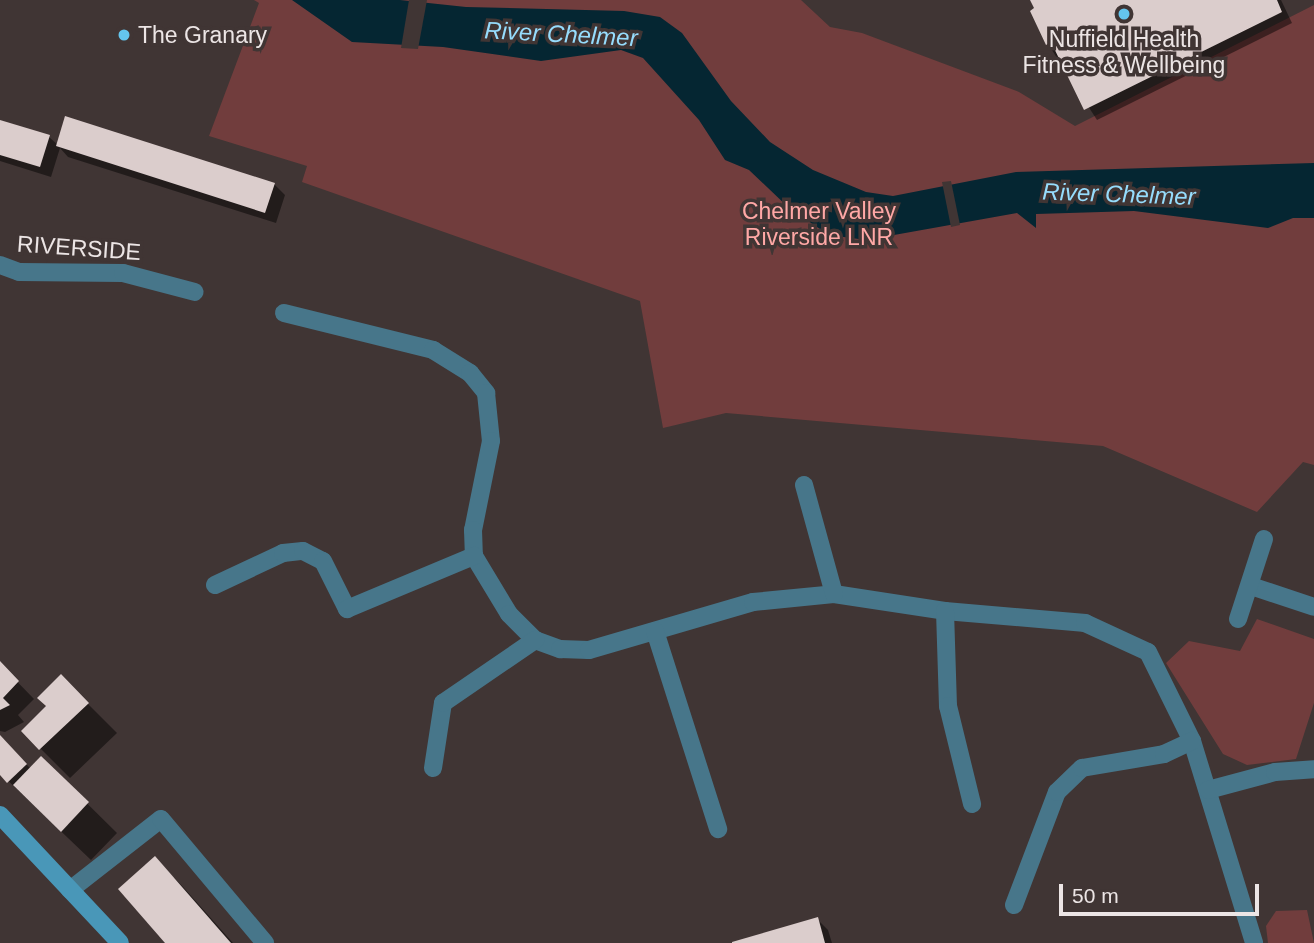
<!DOCTYPE html>
<style>
body{margin:0}
#map{position:relative;width:1314px;height:943px;overflow:hidden;background:#403534;font-family:Helvetica,sans-serif}
div>[style]{position:absolute}
.green>*{inset:0;background:#713d3d}
.water>*{inset:0;background:#052632}
.pier>*{inset:0;background:#403534}
.shadow>*{inset:0;background:#0007}
.building>*{inset:0;background:#dbcdcc}
.minor>*{height:18px;margin:-9px;padding:0 9px;transform-origin:9px;border-radius:9px;background:#47768a}
.secondary>*{height:18px;margin:-9px;padding:0 9px;transform-origin:9px;border-radius:9px;background:#4997b8}
.dots>*{width:19px;height:19px;translate:-50% -50%;box-sizing:border-box;border:4px solid #403534;border-radius:50%}
span{translate:-50% -50%;white-space:nowrap;text-align:center;line-height:1.15;-webkit-text-stroke:7px #403534;paint-order:stroke}
.poi-label{font-size:23px;color:#ece5e5}
.left{translate:0 -50%;text-align:left}
.park-label{font-size:23px;color:#ffa8a6}
.street-label{font-size:23px;color:#ece5e5}
.water-label{font-size:24px;color:#96dcfc;font-style:italic}
.scale{position:absolute;left:1059px;top:884px;width:200px;height:32px;box-sizing:border-box;border:4px solid #ece5e5;border-top:0;padding-left:9px;font-size:21px;line-height:24px;white-space:nowrap;color:#ece5e5;-webkit-text-stroke:5px #403534;paint-order:stroke}
</style>
<div id="map">
<div class="green">
<div style="clip-path:polygon(254px 0,801px 0,830px 27px,862px 33px,1019px 92px,1075px 126px,1314px 5px,1314px 465px,1303px 462px,1257px 512px,1103px 446px,726px 413px,663px 428px,640px 301px,302px 182px,307px 166px,209px 136px,259px 3px)"></div>
<div style="clip-path:polygon(1257px 619px,1314px 639px,1314px 703px,1296px 759px,1247px 765px,1223px 754px,1166px 663px,1189px 641px,1240px 651px)"></div>
<div style="clip-path:polygon(1307px 910px,1314px 943px,1268px 943px,1266px 926px,1276px 911px)"></div>
</div>
<div class="water">
<div style="clip-path:polygon(292px 0,400px 0,466px 7px,624px 11px,660px 17px,682px 33px,731px 101px,770px 142px,813px 170px,866px 192px,893px 196px,1016px 172px,1314px 163px,1314px 218px,1293px 218px,1268px 228px,1134px 211px,1036px 214px,1036px 228px,1017px 213px,866px 240px,829px 235px,790px 209px,749px 170px,725px 160px,699px 120px,643px 58px,621px 50px,541px 61px,443px 47px,352px 42px)"></div>
</div>
<div class="pier">
<div style="clip-path:polygon(409px 0,427px 0,418px 49px,401px 48px)"></div>
<div style="clip-path:polygon(951px 181px,960px 225px,951px 227px,942px 182px)"></div>
</div>
<div class="shadow">
<div style="clip-path:polygon(1032px 0,1281px 0,1292px 23px,1097px 120px,1048px 44px)"></div>
<div style="clip-path:polygon(0 122px,49px 137px,58px 145px,274px 184px,285px 195px,276px 223px,68px 157px,60px 148px,51px 177px,0 161px)"></div>
<div style="clip-path:polygon(0 664px,34px 699px,18px 715px,24px 722px,5px 732px,0 731px)"></div>
<div style="clip-path:polygon(61px 677px,117px 733px,70px 778px,23px 731px,48px 707px)"></div>
<div style="clip-path:polygon(0 738px,31px 769px,41px 758px,117px 833px,91px 860px,0 773px)"></div>
<div style="clip-path:polygon(155px 858px,184px 888px,233px 943px,167px 943px)"></div>
<div style="clip-path:polygon(817px 919px,828px 930px,832px 943px,736px 943px)"></div>
</div>
<div class="building">
<div style="clip-path:polygon(1030px 0,1277px 0,1282px 12px,1084px 110px,1051px 42px,1046px 45px,1030px 11px,1034px 8px)"></div>
<div style="clip-path:polygon(65px 116px,275px 183px,265px 213px,56px 146px)"></div>
<div style="clip-path:polygon(0 120px,50px 135px,40px 167px,0 155px)"></div>
<div style="clip-path:polygon(0 661px,19px 681px,3px 698px,10px 705px,0 710px)"></div>
<div style="clip-path:polygon(61px 674px,89px 703px,39px 750px,21px 731px,46px 706px,37px 698px)"></div>
<div style="clip-path:polygon(0 735px,27px 764px,7px 783px,0 775px)"></div>
<div style="clip-path:polygon(41px 756px,89px 802px,61px 832px,13px 785px)"></div>
<div style="clip-path:polygon(155px 856px,231px 943px,165px 943px,118px 889px)"></div>
<div style="clip-path:polygon(818px 917px,825px 943px,732px 943px,732px 942px)"></div>
</div>
<div class="minor">
<div style="left:0;top:265px;width:20px;rotate:20deg"></div>
<div style="left:19px;top:272px;width:104px;rotate:0.6deg"></div>
<div style="left:123px;top:273px;width:74px;rotate:14.8deg"></div>
<div style="left:284px;top:313px;width:154px;rotate:13.9deg"></div>
<div style="left:433px;top:350px;width:44px;rotate:31.9deg"></div>
<div style="left:470px;top:373px;width:26px;rotate:51deg"></div>
<div style="left:486px;top:393px;width:48px;rotate:84.1deg"></div>
<div style="left:491px;top:441px;width:91px;rotate:101.4deg"></div>
<div style="left:473px;top:530px;width:26px;rotate:88deg"></div>
<div style="left:474px;top:556px;width:68px;rotate:58.9deg"></div>
<div style="left:509px;top:614px;width:37px;rotate:45deg"></div>
<div style="left:535px;top:640px;width:27px;rotate:20deg"></div>
<div style="left:560px;top:649px;width:29px;rotate:2deg"></div>
<div style="left:589px;top:650px;width:171px;rotate:-16.3deg"></div>
<div style="left:753px;top:602px;width:81px;rotate:-5.6deg"></div>
<div style="left:834px;top:594px;width:112px;rotate:8.7deg"></div>
<div style="left:945px;top:611px;width:141px;rotate:4.9deg"></div>
<div style="left:1085px;top:623px;width:69px;rotate:24.7deg"></div>
<div style="left:1148px;top:652px;width:99px;rotate:63.7deg"></div>
<div style="left:1192px;top:741px;width:211px;rotate:72.9deg"></div>
<div style="left:804px;top:485px;width:113px;rotate:74.6deg"></div>
<div style="left:215px;top:585px;width:75px;rotate:-25.2deg"></div>
<div style="left:283px;top:553px;width:20px;rotate:-6deg"></div>
<div style="left:303px;top:551px;width:22px;rotate:27deg"></div>
<div style="left:323px;top:561px;width:54px;rotate:63.4deg"></div>
<div style="left:347px;top:609px;width:138px;rotate:-22.7deg"></div>
<div style="left:1251px;top:586px;width:66px;rotate:18.4deg"></div>
<div style="left:945px;top:611px;width:95px;rotate:88.2deg"></div>
<div style="left:948px;top:706px;width:101px;rotate:76.2deg"></div>
<div style="left:1238px;top:619px;width:84px;rotate:-72deg"></div>
<div style="left:655px;top:631px;width:208px;rotate:72.3deg"></div>
<div style="left:433px;top:768px;width:66px;rotate:-81.3deg"></div>
<div style="left:443px;top:703px;width:112px;rotate:-34.4deg"></div>
<div style="left:1208px;top:790px;width:69px;rotate:-15deg"></div>
<div style="left:1275px;top:772px;width:39px;rotate:-4deg"></div>
<div style="left:70px;top:890px;width:115px;rotate:-38deg"></div>
<div style="left:161px;top:819px;width:162px;rotate:50deg"></div>
<div style="left:1014px;top:905px;width:121px;rotate:-69.2deg"></div>
<div style="left:1057px;top:792px;width:35px;rotate:-44deg"></div>
<div style="left:1082px;top:768px;width:83px;rotate:-9.7deg"></div>
<div style="left:1164px;top:754px;width:31px;rotate:-25deg"></div>
</div>
<div class="secondary">
<div style="left:0;top:815px;width:175px;rotate:46.8deg"></div>
</div>
<div class="dots">
<div style="left:1124px;top:14px;background:#64c5ee"></div>
<div style="left:124px;top:35px;background:#64c5ee"></div>
</div>
<div class="poi-label">
<span class="left" style="left:138px;top:35px">The Granary</span>
<span style="left:1124px;top:52px">Nuffield Health<br>Fitness &amp; Wellbeing</span>
</div>
<div class="park-label">
<span style="left:819px;top:224px">Chelmer Valley<br>Riverside LNR</span>
</div>
<div class="street-label">
<span style="left:79px;top:248px;rotate:4deg">RIVERSIDE</span>
</div>
<div class="water-label">
<span style="left:561px;top:34px;rotate:3deg">River Chelmer</span>
<span style="left:1119px;top:194px;rotate:2deg">River Chelmer</span>
</div>
<div class="scale">50 m</div>
</div>
